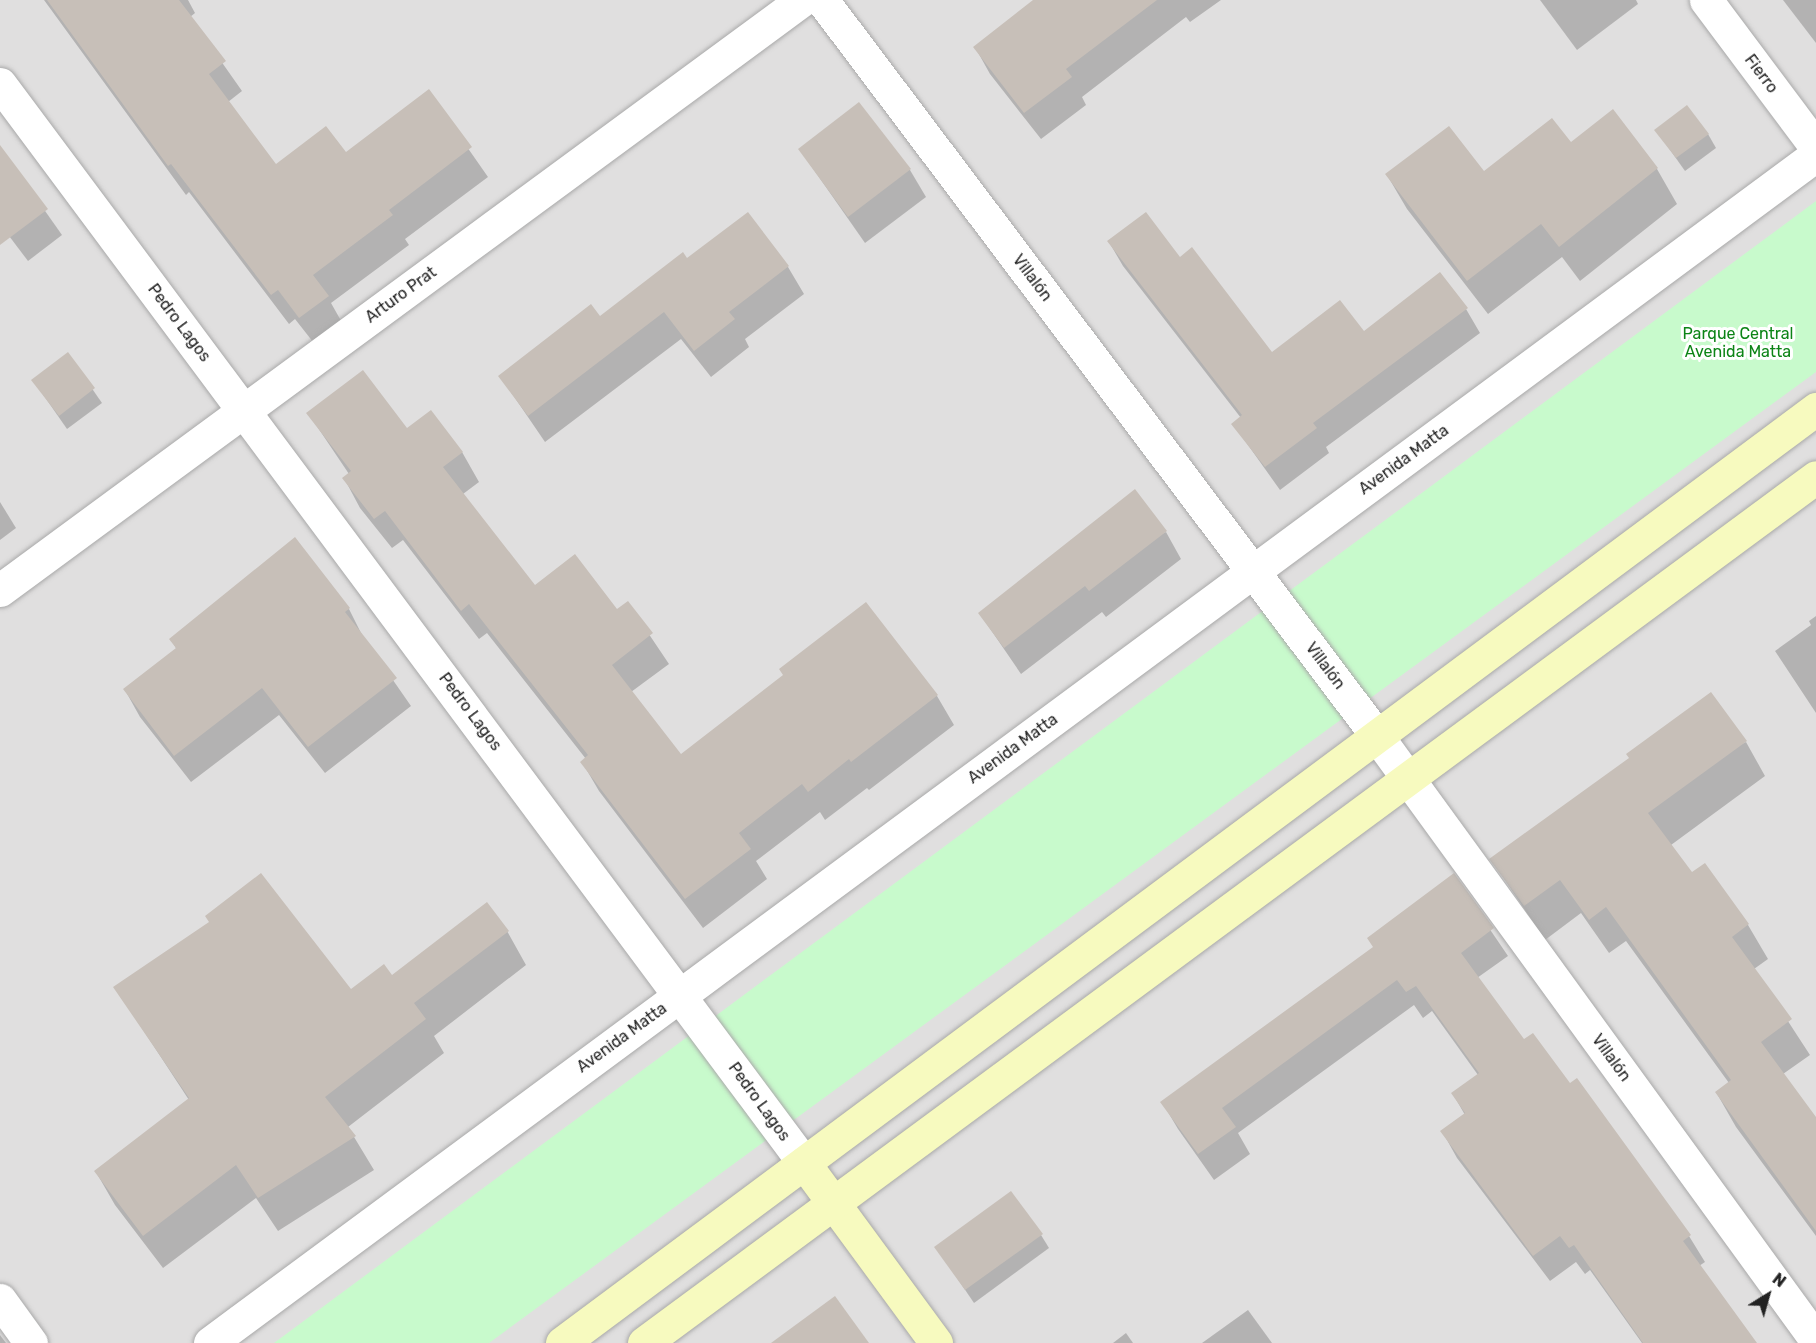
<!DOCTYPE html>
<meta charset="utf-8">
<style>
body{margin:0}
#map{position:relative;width:1816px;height:1343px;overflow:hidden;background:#f2efe9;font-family:Rubik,sans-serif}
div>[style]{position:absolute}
.residential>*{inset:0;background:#e0dfdf}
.park>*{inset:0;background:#c8facc}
.shadow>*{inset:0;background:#0003}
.building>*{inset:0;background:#c7bfb8}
.roads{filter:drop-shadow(0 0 2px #a9a9a9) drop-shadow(0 0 2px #a9a9a9)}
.minor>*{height:33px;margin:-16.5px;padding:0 16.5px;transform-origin:16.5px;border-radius:16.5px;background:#fff}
.tertiary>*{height:33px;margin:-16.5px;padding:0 16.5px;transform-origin:16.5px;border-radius:16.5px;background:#fff}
.secondary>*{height:33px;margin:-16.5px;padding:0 16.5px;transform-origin:16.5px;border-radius:16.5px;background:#f7fabf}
span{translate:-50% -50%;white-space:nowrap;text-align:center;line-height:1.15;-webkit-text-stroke:6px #fff;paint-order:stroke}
.street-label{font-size:16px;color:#222}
.park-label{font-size:16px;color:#0c8416}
.north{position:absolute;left:1738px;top:1265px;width:60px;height:60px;-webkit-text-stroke:4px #fff;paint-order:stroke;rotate:37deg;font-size:16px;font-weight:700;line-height:24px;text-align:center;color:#222}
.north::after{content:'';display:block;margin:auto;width:21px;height:27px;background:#222;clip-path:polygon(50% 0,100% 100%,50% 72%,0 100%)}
</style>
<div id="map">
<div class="residential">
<div style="clip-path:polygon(0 0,1816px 0,1816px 1343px,0 1343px)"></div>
</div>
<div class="park">
<div style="clip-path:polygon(1816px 201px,1816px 372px,489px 1343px,274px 1343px)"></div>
</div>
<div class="shadow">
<div style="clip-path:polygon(44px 0,188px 0,195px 13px,190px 17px,242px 91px,228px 102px,275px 166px,345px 154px,428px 91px,488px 177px,405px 239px,409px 245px,331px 303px,344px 326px,317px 347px,295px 319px,289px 324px,189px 192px,186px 195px)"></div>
<div style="clip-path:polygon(1053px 0,1221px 0,1190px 22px,1186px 17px,1082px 97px,1086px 105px,1041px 139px,990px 74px,975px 47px)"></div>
<div style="clip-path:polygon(1540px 0,1636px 0,1638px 4px,1577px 50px)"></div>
<div style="clip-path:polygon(1783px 0,1816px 0,1816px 43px)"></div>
<div style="clip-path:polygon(1656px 130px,1708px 134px,1716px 148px,1685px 171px)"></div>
<div style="clip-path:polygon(1570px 144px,1657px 169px,1677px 204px,1580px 281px,1562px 257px,1488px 314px,1407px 209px,1387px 175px,1483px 173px)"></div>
<div style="clip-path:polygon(0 147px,62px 235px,28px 261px,0 224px)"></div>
<div style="clip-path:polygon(800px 150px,910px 170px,926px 197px,865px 243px)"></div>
<div style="clip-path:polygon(1109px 242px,1179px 259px,1272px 354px,1466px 309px,1480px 333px,1326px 447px,1329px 453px,1280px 490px,1233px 424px,1241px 418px,1123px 266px)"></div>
<div style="clip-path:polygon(687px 260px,788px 267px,804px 294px,745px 339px,749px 347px,711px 377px,681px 339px,545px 442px,500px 376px,600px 318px)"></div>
<div style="clip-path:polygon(68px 354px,102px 403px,67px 429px,33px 380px)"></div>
<div style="clip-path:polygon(308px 413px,407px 430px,462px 452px,479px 482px,463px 494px,534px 587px,617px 611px,628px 603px,669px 664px,631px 692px,680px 756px,785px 676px,866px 604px,937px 696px,954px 725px,869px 790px,867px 788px,825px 820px,820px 812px,756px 861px,767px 879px,703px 928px,599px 791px,582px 762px,586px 759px,487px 633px,479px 639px,403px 540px,392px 548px,360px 508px,344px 478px,349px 474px)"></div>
<div style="clip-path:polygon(0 502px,16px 528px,0 540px)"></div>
<div style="clip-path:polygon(1166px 532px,1181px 559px,1106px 617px,1102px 612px,1021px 674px,980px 614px)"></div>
<div style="clip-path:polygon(349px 609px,363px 637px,411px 706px,325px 773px,279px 715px,191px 782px,140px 717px,125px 690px,177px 650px,171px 639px)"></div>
<div style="clip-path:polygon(1816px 616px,1816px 713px,1775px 651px,1811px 625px,1809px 621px)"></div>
<div style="clip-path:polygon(1746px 742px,1765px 776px,1671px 845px,1692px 874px,1748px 925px,1768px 959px,1754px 969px,1810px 1055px,1783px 1074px,1816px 1120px,1816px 1236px,1736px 1127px,1716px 1092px,1729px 1083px,1626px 941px,1609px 953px,1581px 913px,1545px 940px,1491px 859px)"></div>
<div style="clip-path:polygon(1453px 875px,1508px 956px,1477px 978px,1524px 1041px,1570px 1085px,1689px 1236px,1705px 1262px,1699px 1266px,1755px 1343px,1642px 1343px,1590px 1270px,1585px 1274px,1576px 1262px,1550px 1281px,1457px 1158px,1442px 1131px,1465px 1115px,1453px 1094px,1478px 1075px,1432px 1011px,1423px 1018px,1414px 1005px,1238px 1133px,1250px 1154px,1214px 1180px,1178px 1129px,1162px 1102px,1374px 948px)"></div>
<div style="clip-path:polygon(507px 931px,526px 965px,434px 1036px,444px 1053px,348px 1127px,374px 1170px,278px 1231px,256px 1198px,163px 1268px,115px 1205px,96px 1172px,189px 1100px,115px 987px,351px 991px)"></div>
<div style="clip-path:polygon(1041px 1235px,1049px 1248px,974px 1303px,936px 1247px)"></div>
<div style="clip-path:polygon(1248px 1310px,1272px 1343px,1202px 1343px)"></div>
<div style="clip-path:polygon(1126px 1333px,1133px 1343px,1113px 1343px)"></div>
<div style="clip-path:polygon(0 1335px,6px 1343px,0 1343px)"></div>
</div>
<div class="building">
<div style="clip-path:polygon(47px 0,179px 0,226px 61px,209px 74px,276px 164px,326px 126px,346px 152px,429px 89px,472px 147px,389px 210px,393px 215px,313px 275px,329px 296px,299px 318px,278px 290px,271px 295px,171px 164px,168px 166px)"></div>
<div style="clip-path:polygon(1033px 0,1157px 0,1066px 69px,1072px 77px,1024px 113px,973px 47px)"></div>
<div style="clip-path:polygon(859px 102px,911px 169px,848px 217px,798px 149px)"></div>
<div style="clip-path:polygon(1687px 105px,1709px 134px,1676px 158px,1654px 130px)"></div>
<div style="clip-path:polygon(1613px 109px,1658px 168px,1559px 247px,1541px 224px,1467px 281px,1385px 174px,1449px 126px,1484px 171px,1552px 118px,1571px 142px)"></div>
<div style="clip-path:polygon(0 145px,48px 209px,0 245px)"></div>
<div style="clip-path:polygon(748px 212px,789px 266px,729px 312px,735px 319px,694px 351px,664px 312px,528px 416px,498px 376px,591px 304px,600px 316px,683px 252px,687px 258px)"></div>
<div style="clip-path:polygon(1146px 212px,1180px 257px,1192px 247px,1272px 352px,1340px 300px,1364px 331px,1440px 272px,1468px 308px,1313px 423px,1317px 428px,1265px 467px,1231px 424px,1242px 415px,1107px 241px)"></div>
<div style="clip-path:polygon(68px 352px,95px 388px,59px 416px,31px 380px)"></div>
<div style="clip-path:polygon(363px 370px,407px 428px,431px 410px,463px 452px,443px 467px,535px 585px,575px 554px,617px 609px,628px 601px,653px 633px,612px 665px,681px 754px,783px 675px,779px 669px,866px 602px,938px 695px,851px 762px,849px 759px,808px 792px,802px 784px,739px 833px,751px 849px,685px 899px,580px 762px,588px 755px,469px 604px,461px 611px,385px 511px,374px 519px,342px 478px,351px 471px,306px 413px)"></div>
<div style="clip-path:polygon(1135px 489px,1167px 531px,1089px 591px,1085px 586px,1004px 648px,978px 613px)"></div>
<div style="clip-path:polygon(295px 537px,350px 608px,345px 612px,397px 678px,308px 747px,262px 688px,174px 756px,123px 689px,176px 648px,169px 639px)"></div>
<div style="clip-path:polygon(1711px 692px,1747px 741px,1648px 813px,1692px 872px,1705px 863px,1749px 924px,1732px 937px,1792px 1019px,1761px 1042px,1816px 1117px,1816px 1231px,1715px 1092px,1731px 1080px,1606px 907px,1589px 920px,1560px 880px,1524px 906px,1489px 859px,1629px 758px,1626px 754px)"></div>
<div style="clip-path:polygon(261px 873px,351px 989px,384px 964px,392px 975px,487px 902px,509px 931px,414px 1003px,426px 1019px,325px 1097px,356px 1136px,258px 1198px,236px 1165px,143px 1236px,94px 1171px,189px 1098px,113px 987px,209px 922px,205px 916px)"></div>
<div style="clip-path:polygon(1454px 873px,1494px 928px,1461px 953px,1524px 1039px,1533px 1033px,1570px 1083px,1577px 1078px,1691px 1235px,1683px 1241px,1757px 1343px,1643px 1343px,1574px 1245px,1569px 1248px,1560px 1236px,1533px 1256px,1440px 1131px,1465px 1113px,1451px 1093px,1479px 1073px,1416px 986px,1406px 992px,1397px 980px,1222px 1108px,1236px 1127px,1198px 1154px,1160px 1102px,1373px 947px,1367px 938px)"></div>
<div style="clip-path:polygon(1011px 1191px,1043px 1234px,965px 1290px,934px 1247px)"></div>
<div style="clip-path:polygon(835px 1296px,869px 1343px,771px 1343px)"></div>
</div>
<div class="roads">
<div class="minor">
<div style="left:822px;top:0;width:922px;rotate:52.98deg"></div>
<div style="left:1706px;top:0;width:184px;rotate:53.2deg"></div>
<div style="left:0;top:84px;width:1346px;rotate:53.31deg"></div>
<div style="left:0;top:590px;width:996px;rotate:-36.34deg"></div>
<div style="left:0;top:1300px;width:53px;rotate:54.2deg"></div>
<div style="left:210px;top:1343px;width:1998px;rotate:-36.49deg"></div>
</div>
<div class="tertiary">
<div style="left:1377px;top:736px;width:747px;rotate:53.99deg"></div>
</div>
<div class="secondary">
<div style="left:804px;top:1163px;width:223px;rotate:53.7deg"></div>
<div style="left:562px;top:1343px;width:1564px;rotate:-36.68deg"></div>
<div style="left:644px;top:1343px;width:1457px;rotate:-36.46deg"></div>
</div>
</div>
<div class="street-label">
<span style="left:1761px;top:74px;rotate:53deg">Fierro</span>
<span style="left:1032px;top:278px;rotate:53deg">Villalón</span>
<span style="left:401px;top:295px;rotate:-36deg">Arturo Prat</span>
<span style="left:179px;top:323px;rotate:53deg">Pedro Lagos</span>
<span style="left:1404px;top:460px;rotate:-36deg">Avenida Matta</span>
<span style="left:1325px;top:666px;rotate:53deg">Villalón</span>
<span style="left:470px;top:712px;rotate:53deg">Pedro Lagos</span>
<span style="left:1013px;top:749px;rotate:-36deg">Avenida Matta</span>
<span style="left:622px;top:1038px;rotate:-36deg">Avenida Matta</span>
<span style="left:1611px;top:1058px;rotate:54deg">Villalón</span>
<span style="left:759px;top:1102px;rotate:54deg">Pedro Lagos</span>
</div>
<div class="park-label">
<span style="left:1738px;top:343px">Parque Central<br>Avenida Matta</span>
</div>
<div class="north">N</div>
</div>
